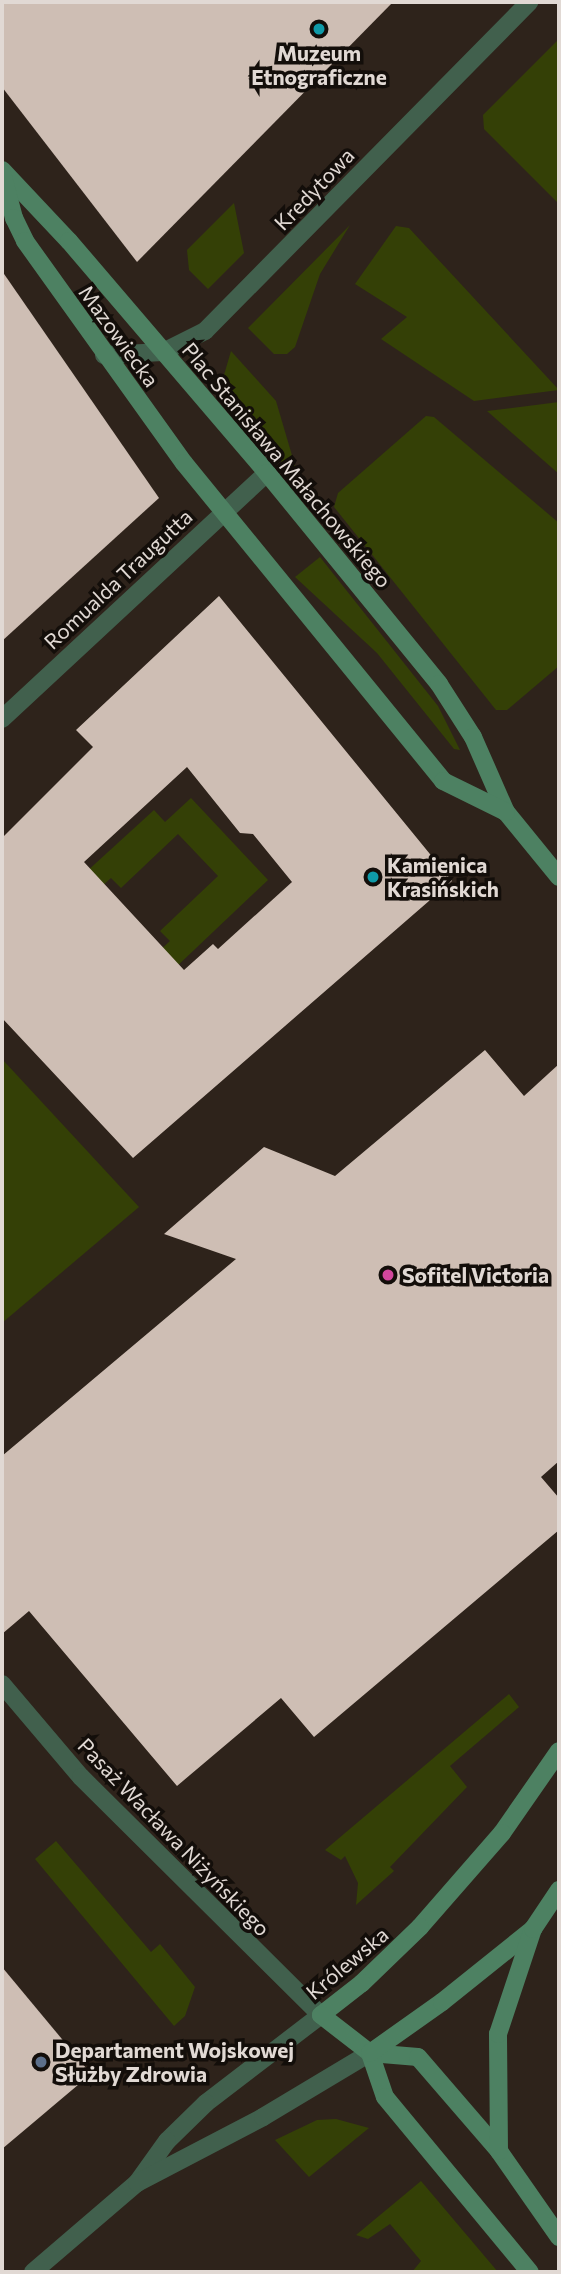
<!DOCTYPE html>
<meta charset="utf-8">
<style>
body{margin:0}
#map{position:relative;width:561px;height:2274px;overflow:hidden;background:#2e231b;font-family:Commissioner,sans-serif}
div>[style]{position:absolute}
.green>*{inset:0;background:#344006}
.building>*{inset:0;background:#cebeb4}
.street>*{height:18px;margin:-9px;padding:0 9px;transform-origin:9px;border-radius:9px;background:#41604d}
.secondary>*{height:18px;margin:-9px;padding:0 9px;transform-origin:9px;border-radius:9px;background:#4d8162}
.dots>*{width:19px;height:19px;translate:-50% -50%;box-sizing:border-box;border:4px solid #130e0a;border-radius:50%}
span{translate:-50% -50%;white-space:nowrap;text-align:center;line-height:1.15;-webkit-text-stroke:7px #130e0a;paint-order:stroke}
.poi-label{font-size:21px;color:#e1d9d4;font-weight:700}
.left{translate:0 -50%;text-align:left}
.street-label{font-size:21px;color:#e1d9d4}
.frame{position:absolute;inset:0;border:4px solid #e1d9d4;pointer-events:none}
</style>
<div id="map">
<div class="green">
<div style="clip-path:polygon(559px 39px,559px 204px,484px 129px,483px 115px)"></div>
<div style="clip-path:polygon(234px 203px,244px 253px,208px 289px,189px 270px,187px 250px)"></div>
<div style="clip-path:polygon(350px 225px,320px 274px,295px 347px,287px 354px,274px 354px,248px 328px)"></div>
<div style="clip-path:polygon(396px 226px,409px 228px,559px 390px,474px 401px,381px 339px,407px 317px,355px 284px)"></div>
<div style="clip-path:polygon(231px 351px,276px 401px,301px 486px,227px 395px,224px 375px)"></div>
<div style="clip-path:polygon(559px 402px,559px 474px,487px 411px)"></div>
<div style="clip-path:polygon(426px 416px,434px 417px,559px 523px,559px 666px,507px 710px,496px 710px,334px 507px,338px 493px)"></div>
<div style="clip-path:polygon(320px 557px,438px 706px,460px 750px,454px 749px,377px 653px,295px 577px)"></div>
<div style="clip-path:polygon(191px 798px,268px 880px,174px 969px,158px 952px,170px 941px,160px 931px,218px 876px,178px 834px,121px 888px,111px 878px,100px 888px,85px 873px,154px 810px,165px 822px)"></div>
<div style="clip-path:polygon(2px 1059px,139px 1207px,2px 1323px)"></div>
<div style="clip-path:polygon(509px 1694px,519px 1707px,450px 1766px,467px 1787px,390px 1867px,394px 1871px,356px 1905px,358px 1883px,345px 1856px,341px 1860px,325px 1850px)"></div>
<div style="clip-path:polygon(56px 1841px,151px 1952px,160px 1944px,195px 1987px,185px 2016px,174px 2026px,35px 1859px)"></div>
<div style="clip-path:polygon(336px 2119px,369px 2128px,309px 2177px,275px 2140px,317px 2120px)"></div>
<div style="clip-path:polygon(421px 2181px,498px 2272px,412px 2272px,421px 2261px,390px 2224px,368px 2239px,356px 2235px)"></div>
</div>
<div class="building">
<div style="clip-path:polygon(2px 2px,393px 2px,137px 262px,2px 87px)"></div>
<div style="clip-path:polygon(2px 271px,159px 498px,2px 641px)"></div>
<div style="clip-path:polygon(evenodd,219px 596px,452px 881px,133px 1158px,2px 1018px,2px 838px,93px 747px,76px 730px,219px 596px,187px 767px,240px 833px,253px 834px,292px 882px,218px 949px,213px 944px,184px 970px,84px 862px,187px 767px)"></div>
<div style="clip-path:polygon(485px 1050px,524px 1096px,559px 1064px,559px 1461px,541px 1477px,559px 1498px,559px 1530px,314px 1737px,281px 1698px,177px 1786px,29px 1611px,2px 1634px,2px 1456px,236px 1259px,164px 1234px,264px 1147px,335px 1176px)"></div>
<div style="clip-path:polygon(2px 1967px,91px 2074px,2px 2149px)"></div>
</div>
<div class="street">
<div style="left:104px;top:355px;width:59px;rotate:-2.9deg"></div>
<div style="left:163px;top:352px;width:47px;rotate:-26.6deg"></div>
<div style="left:205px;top:331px;width:462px;rotate:-45.4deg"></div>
<div style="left:2px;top:719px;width:362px;rotate:-42.9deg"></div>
<div style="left:2px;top:1684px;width:122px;rotate:49.7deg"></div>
<div style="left:81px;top:1777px;width:338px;rotate:44.8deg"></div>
<div style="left:321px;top:2015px;width:145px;rotate:142.6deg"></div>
<div style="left:206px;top:2103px;width:54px;rotate:135.7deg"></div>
<div style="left:167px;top:2141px;width:52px;rotate:125.5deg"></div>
<div style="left:33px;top:2272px;width:137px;rotate:-40.6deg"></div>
<div style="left:137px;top:2183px;width:142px;rotate:-27.6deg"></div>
<div style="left:263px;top:2117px;width:125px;rotate:-30.9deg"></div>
</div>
<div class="secondary">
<div style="left:2px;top:170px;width:98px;rotate:46.7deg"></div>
<div style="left:69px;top:241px;width:305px;rotate:49.5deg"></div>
<div style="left:267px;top:473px;width:272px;rotate:50.8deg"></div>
<div style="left:439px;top:684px;width:63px;rotate:57.3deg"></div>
<div style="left:473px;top:737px;width:82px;rotate:66.3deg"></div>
<div style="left:506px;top:812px;width:84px;rotate:50.8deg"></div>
<div style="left:2px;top:173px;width:47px;rotate:75.1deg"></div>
<div style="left:14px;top:218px;width:25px;rotate:64deg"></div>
<div style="left:25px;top:241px;width:273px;rotate:54.4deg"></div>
<div style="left:184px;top:463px;width:410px;rotate:50.8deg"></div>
<div style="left:443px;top:781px;width:70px;rotate:26.2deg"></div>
<div style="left:559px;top:1751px;width:100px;rotate:124.8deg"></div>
<div style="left:502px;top:1833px;width:125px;rotate:131.1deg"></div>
<div style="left:420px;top:1927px;width:81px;rotate:136deg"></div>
<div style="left:362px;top:1983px;width:52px;rotate:142deg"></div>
<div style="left:321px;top:2015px;width:62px;rotate:37.8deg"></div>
<div style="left:370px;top:2053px;width:48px;rotate:4.8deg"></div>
<div style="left:418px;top:2057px;width:124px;rotate:49.2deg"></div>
<div style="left:499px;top:2151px;width:105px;rotate:55.1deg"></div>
<div style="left:370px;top:2053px;width:46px;rotate:71.2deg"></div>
<div style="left:385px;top:2097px;width:227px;rotate:50.4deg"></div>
<div style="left:370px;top:2053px;width:88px;rotate:-35.3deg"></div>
<div style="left:442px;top:2002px;width:117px;rotate:-38.7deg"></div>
<div style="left:499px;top:2151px;width:117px;rotate:-90.5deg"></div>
<div style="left:498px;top:2034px;width:111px;rotate:-71.6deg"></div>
<div style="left:533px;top:1929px;width:47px;rotate:-56.3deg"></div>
</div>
<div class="dots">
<div style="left:319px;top:29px;background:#0f9aa8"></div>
<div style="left:373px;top:877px;background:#0f9aa8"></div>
<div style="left:388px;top:1275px;background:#d1479c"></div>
<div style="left:41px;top:2062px;background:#5c6f8a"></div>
</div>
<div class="poi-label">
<span style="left:319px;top:65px">Muzeum<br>Etnograficzne</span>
<span class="left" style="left:387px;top:877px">Kamienica<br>Krasińskich</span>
<span class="left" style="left:402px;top:1275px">Sofitel Victoria</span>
<span class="left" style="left:55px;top:2062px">Departament Wojskowej<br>Służby Zdrowia</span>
</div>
<div class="street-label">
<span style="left:314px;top:189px;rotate:-46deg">Kredytowa</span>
<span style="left:119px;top:336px;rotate:54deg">Mazowiecka</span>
<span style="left:287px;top:465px;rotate:50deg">Plac Stanisława Małachowskiego</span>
<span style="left:118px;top:579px;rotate:-43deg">Romualda Traugutta</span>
<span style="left:174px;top:1837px;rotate:46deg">Pasaż Wacława Niżyńskiego</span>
<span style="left:347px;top:1963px;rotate:-40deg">Królewska</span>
</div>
<div class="frame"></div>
</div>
